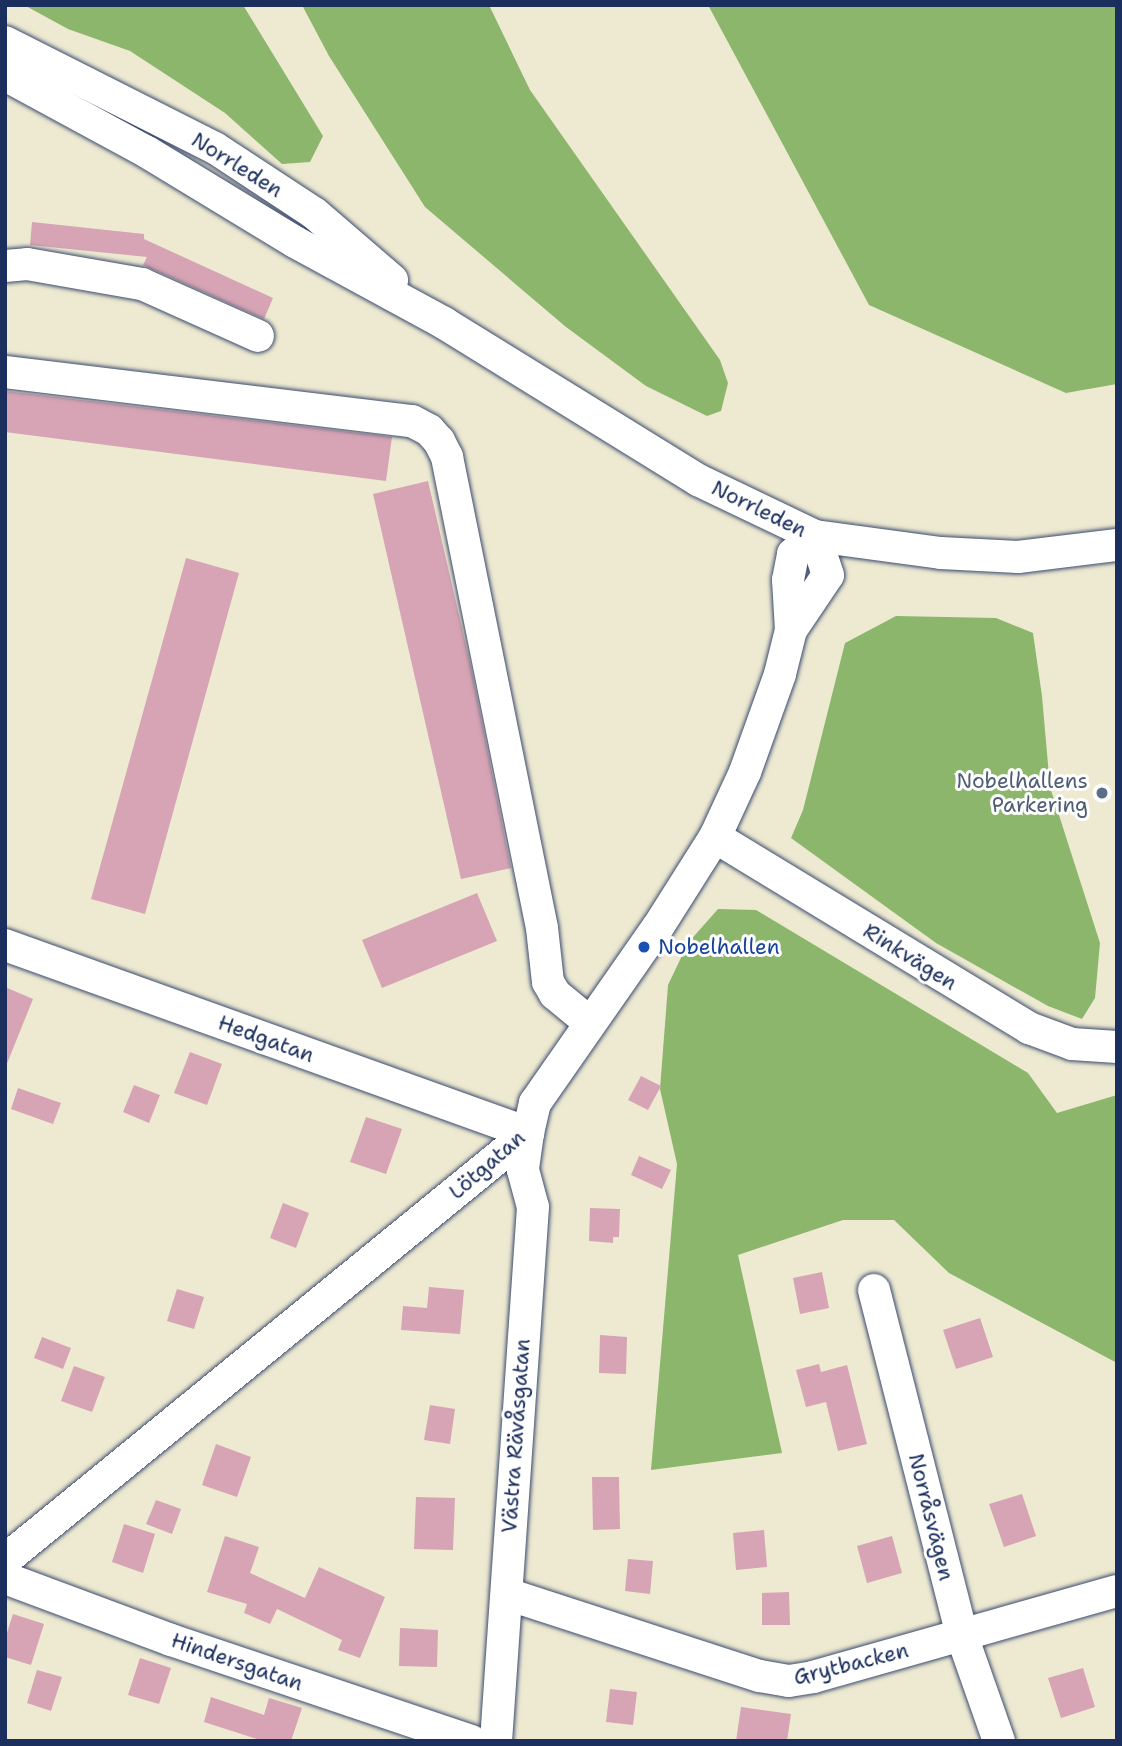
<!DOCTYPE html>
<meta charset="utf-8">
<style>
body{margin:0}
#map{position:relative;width:1122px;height:1746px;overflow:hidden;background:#eeead2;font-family:"Shantell Sans",sans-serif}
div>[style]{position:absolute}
.forest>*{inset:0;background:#8cb66c}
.building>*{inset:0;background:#d6a4b4}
.roads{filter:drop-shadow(0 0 2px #3b4b6f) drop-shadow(0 0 2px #3b4b6f)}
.minor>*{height:32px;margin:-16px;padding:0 16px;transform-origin:16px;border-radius:16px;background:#fff}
.dots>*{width:19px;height:19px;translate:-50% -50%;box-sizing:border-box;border:4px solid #fff;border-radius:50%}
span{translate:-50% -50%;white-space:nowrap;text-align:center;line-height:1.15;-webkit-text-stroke:6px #fff;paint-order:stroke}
.street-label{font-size:21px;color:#1b2f5e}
.service-label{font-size:21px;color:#4e5e75}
.right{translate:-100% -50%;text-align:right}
.transit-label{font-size:21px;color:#164399}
.left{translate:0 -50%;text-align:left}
.frame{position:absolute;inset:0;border:7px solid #1b2f5e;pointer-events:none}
</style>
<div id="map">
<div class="forest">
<div style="clip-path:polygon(24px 5px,243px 5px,323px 136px,310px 162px,282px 164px,225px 113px,130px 51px,68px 29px)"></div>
<div style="clip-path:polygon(302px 5px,489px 5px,530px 90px,720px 360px,728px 383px,721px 411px,707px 416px,646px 386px,566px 327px,425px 207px,329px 56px)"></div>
<div style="clip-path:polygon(708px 5px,1117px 5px,1117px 384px,1066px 393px,869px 305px)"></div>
<div style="clip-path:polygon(896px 616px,996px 618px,1033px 633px,1042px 696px,1050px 787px,1100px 943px,1095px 998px,1082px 1019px,1048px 1006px,936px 943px,791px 838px,803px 810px,845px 643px)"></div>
<div style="clip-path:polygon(718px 909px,756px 910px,1028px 1073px,1057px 1113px,1117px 1095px,1117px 1363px,949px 1273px,894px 1220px,843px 1220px,738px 1255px,782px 1453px,651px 1470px,677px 1164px,660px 1089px,668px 985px,688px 943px)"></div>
</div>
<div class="building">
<div style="clip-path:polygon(32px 222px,144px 234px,144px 239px,273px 298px,264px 319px,143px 265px,147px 257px,30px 245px)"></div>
<div style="clip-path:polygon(5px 391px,392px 437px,386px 481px,5px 432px)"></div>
<div style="clip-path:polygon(428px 481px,471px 667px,511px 868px,461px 879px,373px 494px)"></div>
<div style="clip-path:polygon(186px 558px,239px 573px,145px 914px,91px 899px)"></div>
<div style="clip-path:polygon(477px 893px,497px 941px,382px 988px,362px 940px)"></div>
<div style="clip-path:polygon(5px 987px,33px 999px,6px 1066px,5px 1066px)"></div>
<div style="clip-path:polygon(190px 1052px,222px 1064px,207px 1105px,174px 1093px)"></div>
<div style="clip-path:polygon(641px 1076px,661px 1086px,648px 1110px,628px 1100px)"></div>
<div style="clip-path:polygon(134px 1085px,160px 1095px,149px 1123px,123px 1112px)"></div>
<div style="clip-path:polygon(18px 1088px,61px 1103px,53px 1124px,11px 1109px)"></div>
<div style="clip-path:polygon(366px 1117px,402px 1129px,386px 1174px,350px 1162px)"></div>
<div style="clip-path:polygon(639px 1156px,671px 1170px,662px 1189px,631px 1175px)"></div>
<div style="clip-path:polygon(283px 1203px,309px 1213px,296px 1248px,270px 1238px)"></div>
<div style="clip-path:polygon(590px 1208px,620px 1209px,619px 1237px,613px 1237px,613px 1243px,589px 1241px)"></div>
<div style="clip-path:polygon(822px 1272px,829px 1308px,800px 1314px,793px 1278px)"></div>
<div style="clip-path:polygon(429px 1287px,464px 1290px,460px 1334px,401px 1330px,403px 1306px,427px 1308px)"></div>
<div style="clip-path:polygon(177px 1289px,204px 1297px,194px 1329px,167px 1321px)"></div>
<div style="clip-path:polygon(980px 1318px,993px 1357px,956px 1369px,943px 1330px)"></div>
<div style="clip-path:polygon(600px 1335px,627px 1337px,626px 1374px,599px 1373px)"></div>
<div style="clip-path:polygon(42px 1337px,71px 1348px,63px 1369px,34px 1358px)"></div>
<div style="clip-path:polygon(819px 1364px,821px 1372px,847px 1365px,867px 1444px,838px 1451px,826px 1402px,806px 1407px,796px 1370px)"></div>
<div style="clip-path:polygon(74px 1366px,105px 1377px,92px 1412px,61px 1401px)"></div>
<div style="clip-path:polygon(430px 1405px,455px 1409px,450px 1444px,424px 1440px)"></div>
<div style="clip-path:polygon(216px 1444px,251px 1457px,237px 1497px,202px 1485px)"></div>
<div style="clip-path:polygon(592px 1477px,619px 1477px,620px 1529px,593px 1530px)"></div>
<div style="clip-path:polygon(1022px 1494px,1036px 1536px,1004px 1547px,989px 1504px)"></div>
<div style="clip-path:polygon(416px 1497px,455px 1498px,453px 1550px,414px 1549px)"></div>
<div style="clip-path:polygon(156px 1500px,181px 1509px,172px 1534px,146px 1524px)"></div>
<div style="clip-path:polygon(124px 1524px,155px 1534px,143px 1573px,112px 1562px)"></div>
<div style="clip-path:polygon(764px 1530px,767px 1567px,736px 1570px,733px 1533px)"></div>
<div style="clip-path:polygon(225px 1536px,259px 1547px,250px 1573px,305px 1598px,319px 1567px,385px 1597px,360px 1658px,338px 1650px,342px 1640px,277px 1609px,270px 1624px,244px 1613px,247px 1604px,207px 1592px)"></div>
<div style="clip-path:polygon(892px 1536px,902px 1573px,867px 1583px,857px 1546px)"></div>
<div style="clip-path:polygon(628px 1559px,653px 1561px,650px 1594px,625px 1591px)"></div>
<div style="clip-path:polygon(789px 1592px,790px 1625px,762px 1625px,762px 1593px)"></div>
<div style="clip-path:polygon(13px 1614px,44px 1624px,31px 1665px,5px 1657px,5px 1639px)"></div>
<div style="clip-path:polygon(400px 1628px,438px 1630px,437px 1667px,399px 1666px)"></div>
<div style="clip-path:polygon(140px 1658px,171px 1668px,159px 1704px,128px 1695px)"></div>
<div style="clip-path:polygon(1083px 1668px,1095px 1707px,1061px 1718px,1048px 1678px)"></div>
<div style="clip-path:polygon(37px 1670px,62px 1677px,51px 1711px,27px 1703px)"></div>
<div style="clip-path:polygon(610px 1689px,637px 1692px,633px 1725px,606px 1722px)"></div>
<div style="clip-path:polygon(211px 1697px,264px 1715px,269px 1698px,302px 1708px,291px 1741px,263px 1741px,204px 1722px)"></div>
<div style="clip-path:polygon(741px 1707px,791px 1714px,787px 1741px,736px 1741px)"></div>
</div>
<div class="roads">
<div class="minor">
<div style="left:5px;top:42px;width:235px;rotate:26.8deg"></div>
<div style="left:215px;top:148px;width:118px;rotate:33.3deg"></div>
<div style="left:314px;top:213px;width:103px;rotate:40.7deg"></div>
<div style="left:5px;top:75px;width:162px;rotate:28.5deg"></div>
<div style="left:147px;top:152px;width:173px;rotate:31.3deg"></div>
<div style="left:295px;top:242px;width:170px;rotate:28.5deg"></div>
<div style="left:444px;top:323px;width:299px;rotate:31.7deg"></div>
<div style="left:698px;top:480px;width:130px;rotate:25.6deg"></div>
<div style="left:815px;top:536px;width:127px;rotate:7.7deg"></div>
<div style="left:941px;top:553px;width:77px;rotate:3deg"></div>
<div style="left:1018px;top:557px;width:100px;rotate:-6.9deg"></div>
<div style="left:5px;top:266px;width:22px;rotate:-5deg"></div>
<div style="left:27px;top:264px;width:117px;rotate:9.9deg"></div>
<div style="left:142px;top:284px;width:127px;rotate:24.1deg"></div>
<div style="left:5px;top:372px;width:410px;rotate:6.9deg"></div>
<div style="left:412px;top:421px;width:19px;rotate:28deg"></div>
<div style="left:429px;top:430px;width:15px;rotate:48deg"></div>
<div style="left:439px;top:441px;width:18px;rotate:63deg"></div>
<div style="left:447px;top:457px;width:480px;rotate:78.6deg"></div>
<div style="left:542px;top:928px;width:54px;rotate:83.7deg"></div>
<div style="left:548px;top:982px;width:14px;rotate:60deg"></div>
<div style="left:555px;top:994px;width:45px;rotate:39.6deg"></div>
<div style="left:791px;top:630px;width:66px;rotate:-56.1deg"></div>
<div style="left:828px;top:575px;width:41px;rotate:-108.4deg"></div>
<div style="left:715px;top:837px;width:368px;rotate:31.3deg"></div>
<div style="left:1029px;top:1028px;width:46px;rotate:20.4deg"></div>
<div style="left:1072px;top:1044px;width:45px;rotate:3.8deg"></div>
<div style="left:5px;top:945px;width:556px;rotate:19.77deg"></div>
<div style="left:528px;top:1133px;width:37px;rotate:98deg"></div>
<div style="left:523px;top:1170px;width:38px;rotate:75deg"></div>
<div style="left:533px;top:1207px;width:535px;rotate:93.96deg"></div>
<div style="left:874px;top:1290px;width:357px;rotate:75.7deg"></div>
<div style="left:962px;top:1636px;width:111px;rotate:70.6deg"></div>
<div style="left:5px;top:1560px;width:675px;rotate:-39.23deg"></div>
<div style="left:528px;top:1133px;width:31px;rotate:-77deg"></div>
<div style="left:535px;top:1103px;width:215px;rotate:-55.1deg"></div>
<div style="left:658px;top:927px;width:107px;rotate:-57.7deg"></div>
<div style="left:715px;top:837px;width:72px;rotate:-65.2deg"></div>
<div style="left:745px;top:772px;width:104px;rotate:-70.3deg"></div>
<div style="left:780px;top:674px;width:45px;rotate:-76deg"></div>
<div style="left:791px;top:630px;width:50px;rotate:-93.4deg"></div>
<div style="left:788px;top:580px;width:26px;rotate:-79deg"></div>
<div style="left:793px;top:554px;width:28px;rotate:-39deg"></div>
<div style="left:5px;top:1578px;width:177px;rotate:20.5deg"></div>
<div style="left:171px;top:1640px;width:317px;rotate:18.6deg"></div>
<div style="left:507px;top:1594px;width:266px;rotate:18deg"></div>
<div style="left:760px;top:1676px;width:29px;rotate:10deg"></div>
<div style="left:789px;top:1681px;width:24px;rotate:-9deg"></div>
<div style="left:813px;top:1677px;width:316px;rotate:-15.8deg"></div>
</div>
</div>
<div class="dots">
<div style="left:1102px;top:793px;background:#5c6f8a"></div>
<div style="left:644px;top:947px;background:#1a4fb4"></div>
</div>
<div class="street-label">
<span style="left:237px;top:165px;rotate:32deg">Norrleden</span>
<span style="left:759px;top:509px;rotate:26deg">Norrleden</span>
<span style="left:910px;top:957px;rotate:32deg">Rinkvägen</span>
<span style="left:266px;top:1039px;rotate:20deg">Hedgatan</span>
<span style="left:487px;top:1165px;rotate:-41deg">Lötgatan</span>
<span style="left:516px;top:1436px;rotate:-86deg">Västra Rävåsgatan</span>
<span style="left:931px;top:1517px;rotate:76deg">Norråsvägen</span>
<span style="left:237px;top:1662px;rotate:19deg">Hindersgatan</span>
<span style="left:851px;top:1664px;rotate:-14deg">Grytbacken</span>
</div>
<div class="service-label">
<span class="right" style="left:1088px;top:793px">Nobelhallens<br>Parkering</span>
</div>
<div class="transit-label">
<span class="left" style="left:658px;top:947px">Nobelhallen</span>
</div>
<div class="frame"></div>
</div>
